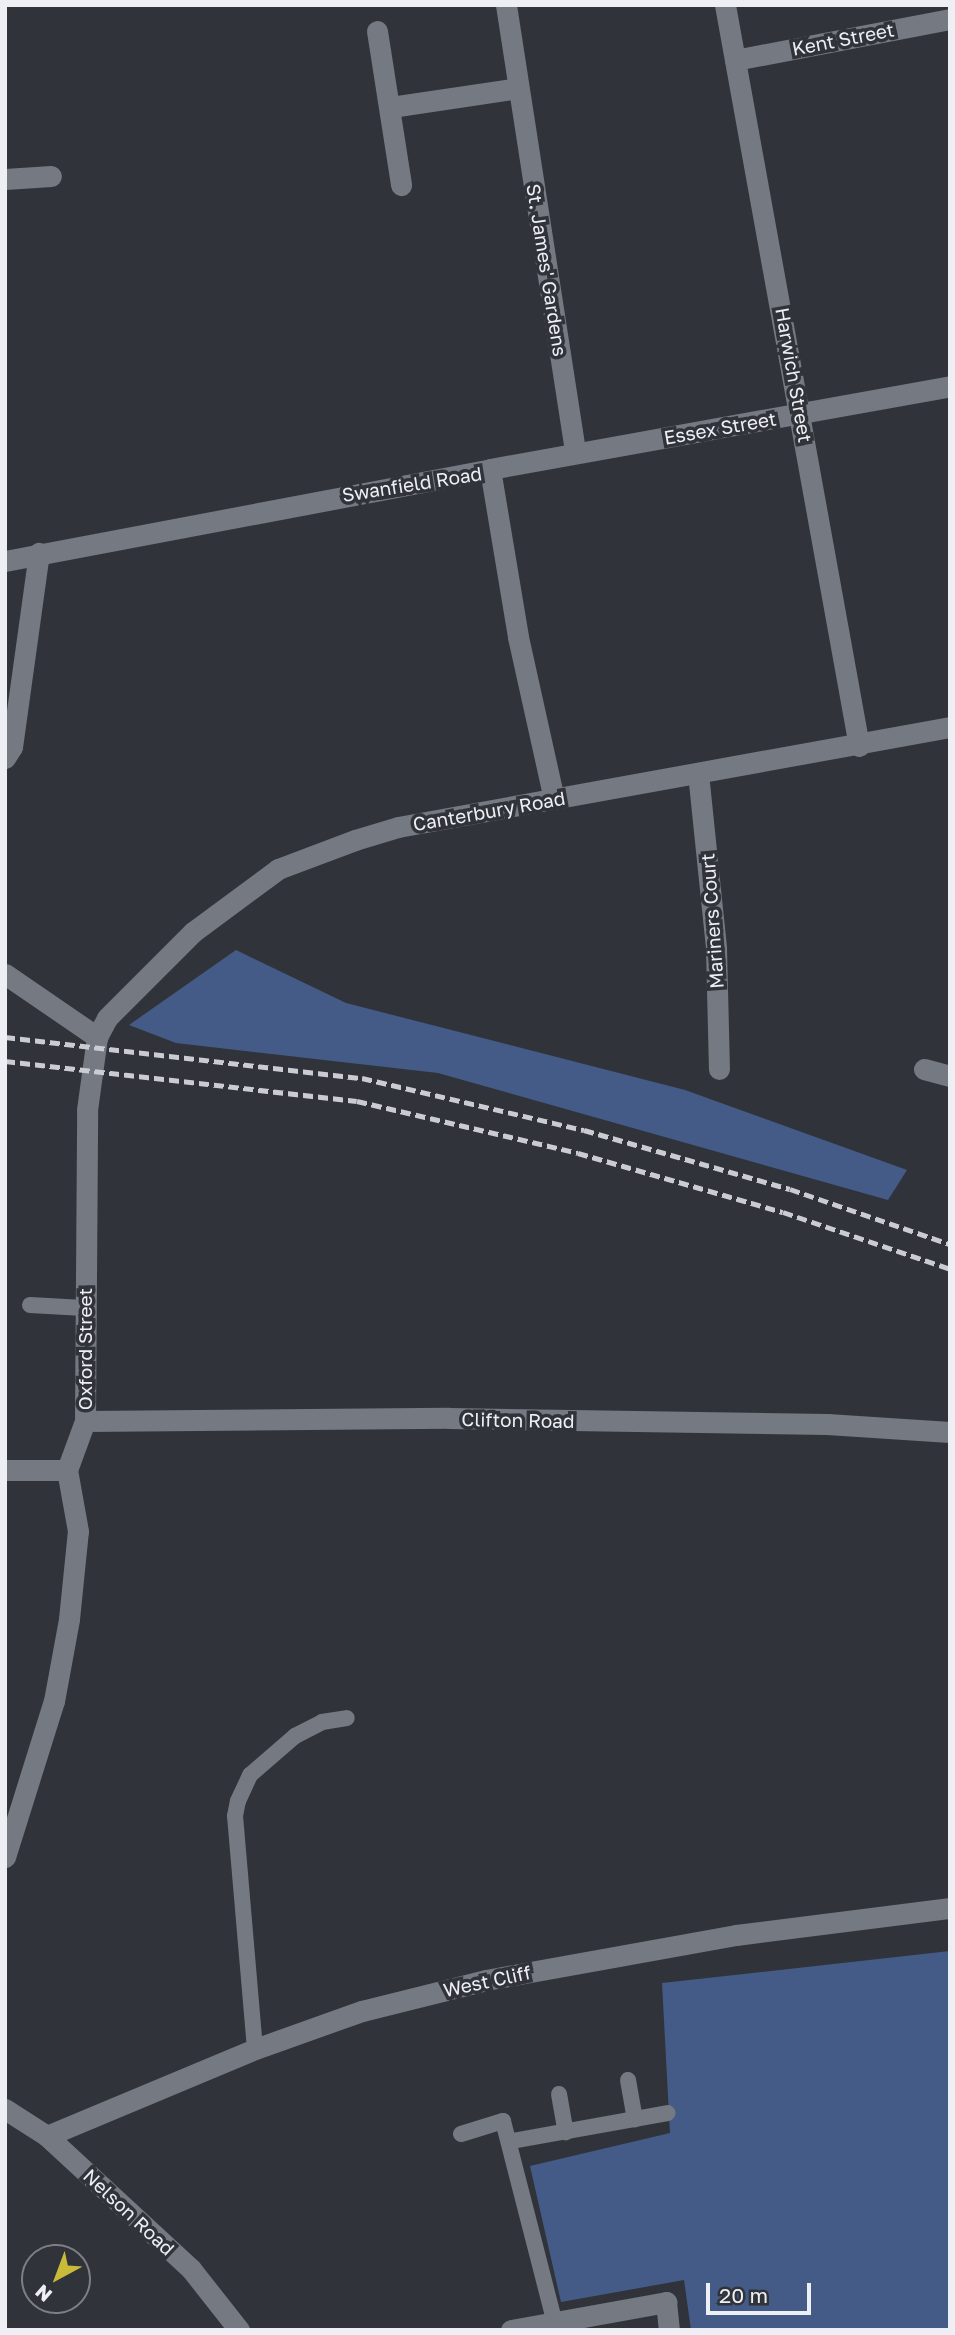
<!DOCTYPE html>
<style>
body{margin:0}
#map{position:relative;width:955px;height:2335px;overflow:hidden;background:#30343a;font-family:"Golos Text",sans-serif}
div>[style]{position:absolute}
.green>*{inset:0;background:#445b88}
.lane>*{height:16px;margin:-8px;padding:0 8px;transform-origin:8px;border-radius:8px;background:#757981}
.street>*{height:21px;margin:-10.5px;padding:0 10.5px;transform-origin:10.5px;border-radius:10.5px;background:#757981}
.secondary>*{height:21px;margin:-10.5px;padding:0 10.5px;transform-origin:10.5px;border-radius:10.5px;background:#757981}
.rail>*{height:5px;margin-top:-2.5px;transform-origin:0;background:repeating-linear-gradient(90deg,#caccd1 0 10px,transparent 0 15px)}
span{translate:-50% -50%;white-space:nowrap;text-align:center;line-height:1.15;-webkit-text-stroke:7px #30343a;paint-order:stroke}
.street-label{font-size:19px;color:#edeff4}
.frame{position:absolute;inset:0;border:7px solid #edeff4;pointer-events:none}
.north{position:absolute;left:21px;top:2244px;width:70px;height:70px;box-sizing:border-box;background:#30343a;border:2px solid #7c7f84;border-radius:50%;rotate:221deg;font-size:19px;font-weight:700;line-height:28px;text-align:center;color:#edeff4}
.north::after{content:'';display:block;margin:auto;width:24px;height:32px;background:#c9ba3a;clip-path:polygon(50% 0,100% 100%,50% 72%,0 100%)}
.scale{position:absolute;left:706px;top:2283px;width:105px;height:32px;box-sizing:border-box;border:4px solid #edeff4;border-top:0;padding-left:9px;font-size:21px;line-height:24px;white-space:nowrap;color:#edeff4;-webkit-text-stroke:5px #30343a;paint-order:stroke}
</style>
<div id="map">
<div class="green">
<div style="clip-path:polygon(236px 950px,346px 1003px,685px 1090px,907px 1170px,888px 1200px,438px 1073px,176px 1043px,129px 1025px)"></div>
<div style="clip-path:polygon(950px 1951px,950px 2330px,691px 2330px,684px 2280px,561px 2302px,530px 2166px,670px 2133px,662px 1983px)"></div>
</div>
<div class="lane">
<div style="left:30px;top:1305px;width:54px;rotate:3.2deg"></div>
<div style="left:255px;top:2049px;width:234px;rotate:-94.9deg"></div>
<div style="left:235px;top:1816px;width:15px;rotate:-79deg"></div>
<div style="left:238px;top:1801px;width:29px;rotate:-65deg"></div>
<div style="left:250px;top:1775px;width:60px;rotate:-40.9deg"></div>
<div style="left:295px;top:1736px;width:30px;rotate:-27deg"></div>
<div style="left:322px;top:1722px;width:25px;rotate:-9deg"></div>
<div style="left:628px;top:2080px;width:40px;rotate:80deg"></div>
<div style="left:559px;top:2094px;width:39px;rotate:80deg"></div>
<div style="left:461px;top:2134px;width:44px;rotate:-17.2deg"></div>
<div style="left:503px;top:2121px;width:209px;rotate:75.6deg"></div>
<div style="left:512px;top:2141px;width:158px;rotate:-10.2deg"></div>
</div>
<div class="street">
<div style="left:506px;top:5px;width:453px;rotate:81.2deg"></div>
<div style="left:725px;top:5px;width:753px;rotate:79.75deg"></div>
<div style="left:377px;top:31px;width:156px;rotate:81.1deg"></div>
<div style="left:735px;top:60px;width:219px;rotate:-10.8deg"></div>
<div style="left:391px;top:107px;width:128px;rotate:-8.5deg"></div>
<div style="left:5px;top:179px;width:46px;rotate:-3.7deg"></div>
<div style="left:490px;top:469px;width:467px;rotate:-10.2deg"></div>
<div style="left:5px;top:561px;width:494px;rotate:-10.7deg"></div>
<div style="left:490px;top:469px;width:170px;rotate:80.5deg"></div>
<div style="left:518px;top:637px;width:166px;rotate:77.5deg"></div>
<div style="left:5px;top:758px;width:13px;rotate:-58deg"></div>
<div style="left:12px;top:747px;width:196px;rotate:-82.1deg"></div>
<div style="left:698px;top:773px;width:176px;rotate:84.1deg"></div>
<div style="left:716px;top:948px;width:121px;rotate:88.6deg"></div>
<div style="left:924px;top:1069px;width:27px;rotate:15deg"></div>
<div style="left:85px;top:1421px;width:364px;rotate:-0.5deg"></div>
<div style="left:449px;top:1418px;width:378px;rotate:0.9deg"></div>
<div style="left:827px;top:1424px;width:123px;rotate:3.7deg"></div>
<div style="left:5px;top:1470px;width:62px"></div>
<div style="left:5px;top:2109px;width:50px;rotate:32.7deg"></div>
<div style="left:47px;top:2136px;width:196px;rotate:42.7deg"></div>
<div style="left:191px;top:2269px;width:78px;rotate:51.8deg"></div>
<div style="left:47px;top:2136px;width:225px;rotate:-22.7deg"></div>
<div style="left:255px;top:2049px;width:114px;rotate:-19.6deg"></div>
<div style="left:362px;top:2011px;width:128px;rotate:-14deg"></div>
<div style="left:486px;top:1980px;width:254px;rotate:-10.2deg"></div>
<div style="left:736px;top:1935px;width:216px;rotate:-7.2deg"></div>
<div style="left:511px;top:2330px;width:158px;rotate:-10.2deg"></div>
<div style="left:666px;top:2302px;width:28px;rotate:84deg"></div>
</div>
<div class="secondary">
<div style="left:5px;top:974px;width:112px;rotate:34.4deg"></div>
<div style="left:5px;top:1857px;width:164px;rotate:-72.6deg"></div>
<div style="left:54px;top:1701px;width:83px;rotate:-79.6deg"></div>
<div style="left:69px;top:1619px;width:88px;rotate:-84.2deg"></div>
<div style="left:78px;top:1531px;width:62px;rotate:-100.2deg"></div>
<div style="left:67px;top:1470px;width:52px;rotate:-69.8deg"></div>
<div style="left:85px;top:1421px;width:311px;rotate:-89.6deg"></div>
<div style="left:87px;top:1110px;width:74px;rotate:-82.2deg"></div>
<div style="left:97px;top:1037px;width:21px;rotate:-62deg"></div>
<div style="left:107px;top:1018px;width:122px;rotate:-45deg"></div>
<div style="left:193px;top:932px;width:106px;rotate:-36.5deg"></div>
<div style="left:278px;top:869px;width:82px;rotate:-20.6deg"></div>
<div style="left:355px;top:840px;width:45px;rotate:-16.8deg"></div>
<div style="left:398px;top:827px;width:561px;rotate:-10.27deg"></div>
</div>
<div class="rail">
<div style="left:5px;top:1037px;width:359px;rotate:6.6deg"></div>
<div style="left:362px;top:1078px;width:228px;rotate:13.2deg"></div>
<div style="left:584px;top:1130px;width:214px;rotate:16deg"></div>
<div style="left:790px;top:1189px;width:169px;rotate:19deg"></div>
<div style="left:5px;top:1061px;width:354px;rotate:6.5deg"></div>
<div style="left:357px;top:1101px;width:227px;rotate:13.2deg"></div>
<div style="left:578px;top:1153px;width:213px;rotate:16.1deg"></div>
<div style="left:783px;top:1212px;width:176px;rotate:18.8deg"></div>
</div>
<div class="street-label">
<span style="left:843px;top:39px;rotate:-11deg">Kent Street</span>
<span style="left:547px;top:270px;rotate:81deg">St. James' Gardens</span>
<span style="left:794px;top:375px;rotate:80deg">Harwich Street</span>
<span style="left:720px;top:428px;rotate:-10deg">Essex Street</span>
<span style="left:412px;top:484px;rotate:-9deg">Swanfield Road</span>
<span style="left:489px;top:811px;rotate:-10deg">Canterbury Road</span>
<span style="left:712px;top:921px;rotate:-94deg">Mariners Court</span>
<span style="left:85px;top:1349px;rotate:-90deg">Oxford Street</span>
<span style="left:518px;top:1420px;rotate:1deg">Clifton Road</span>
<span style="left:487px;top:1981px;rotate:-12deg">West Cliff</span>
<span style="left:129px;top:2212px;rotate:43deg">Nelson Road</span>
</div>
<div class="frame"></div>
<div class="north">N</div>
<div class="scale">20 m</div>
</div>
